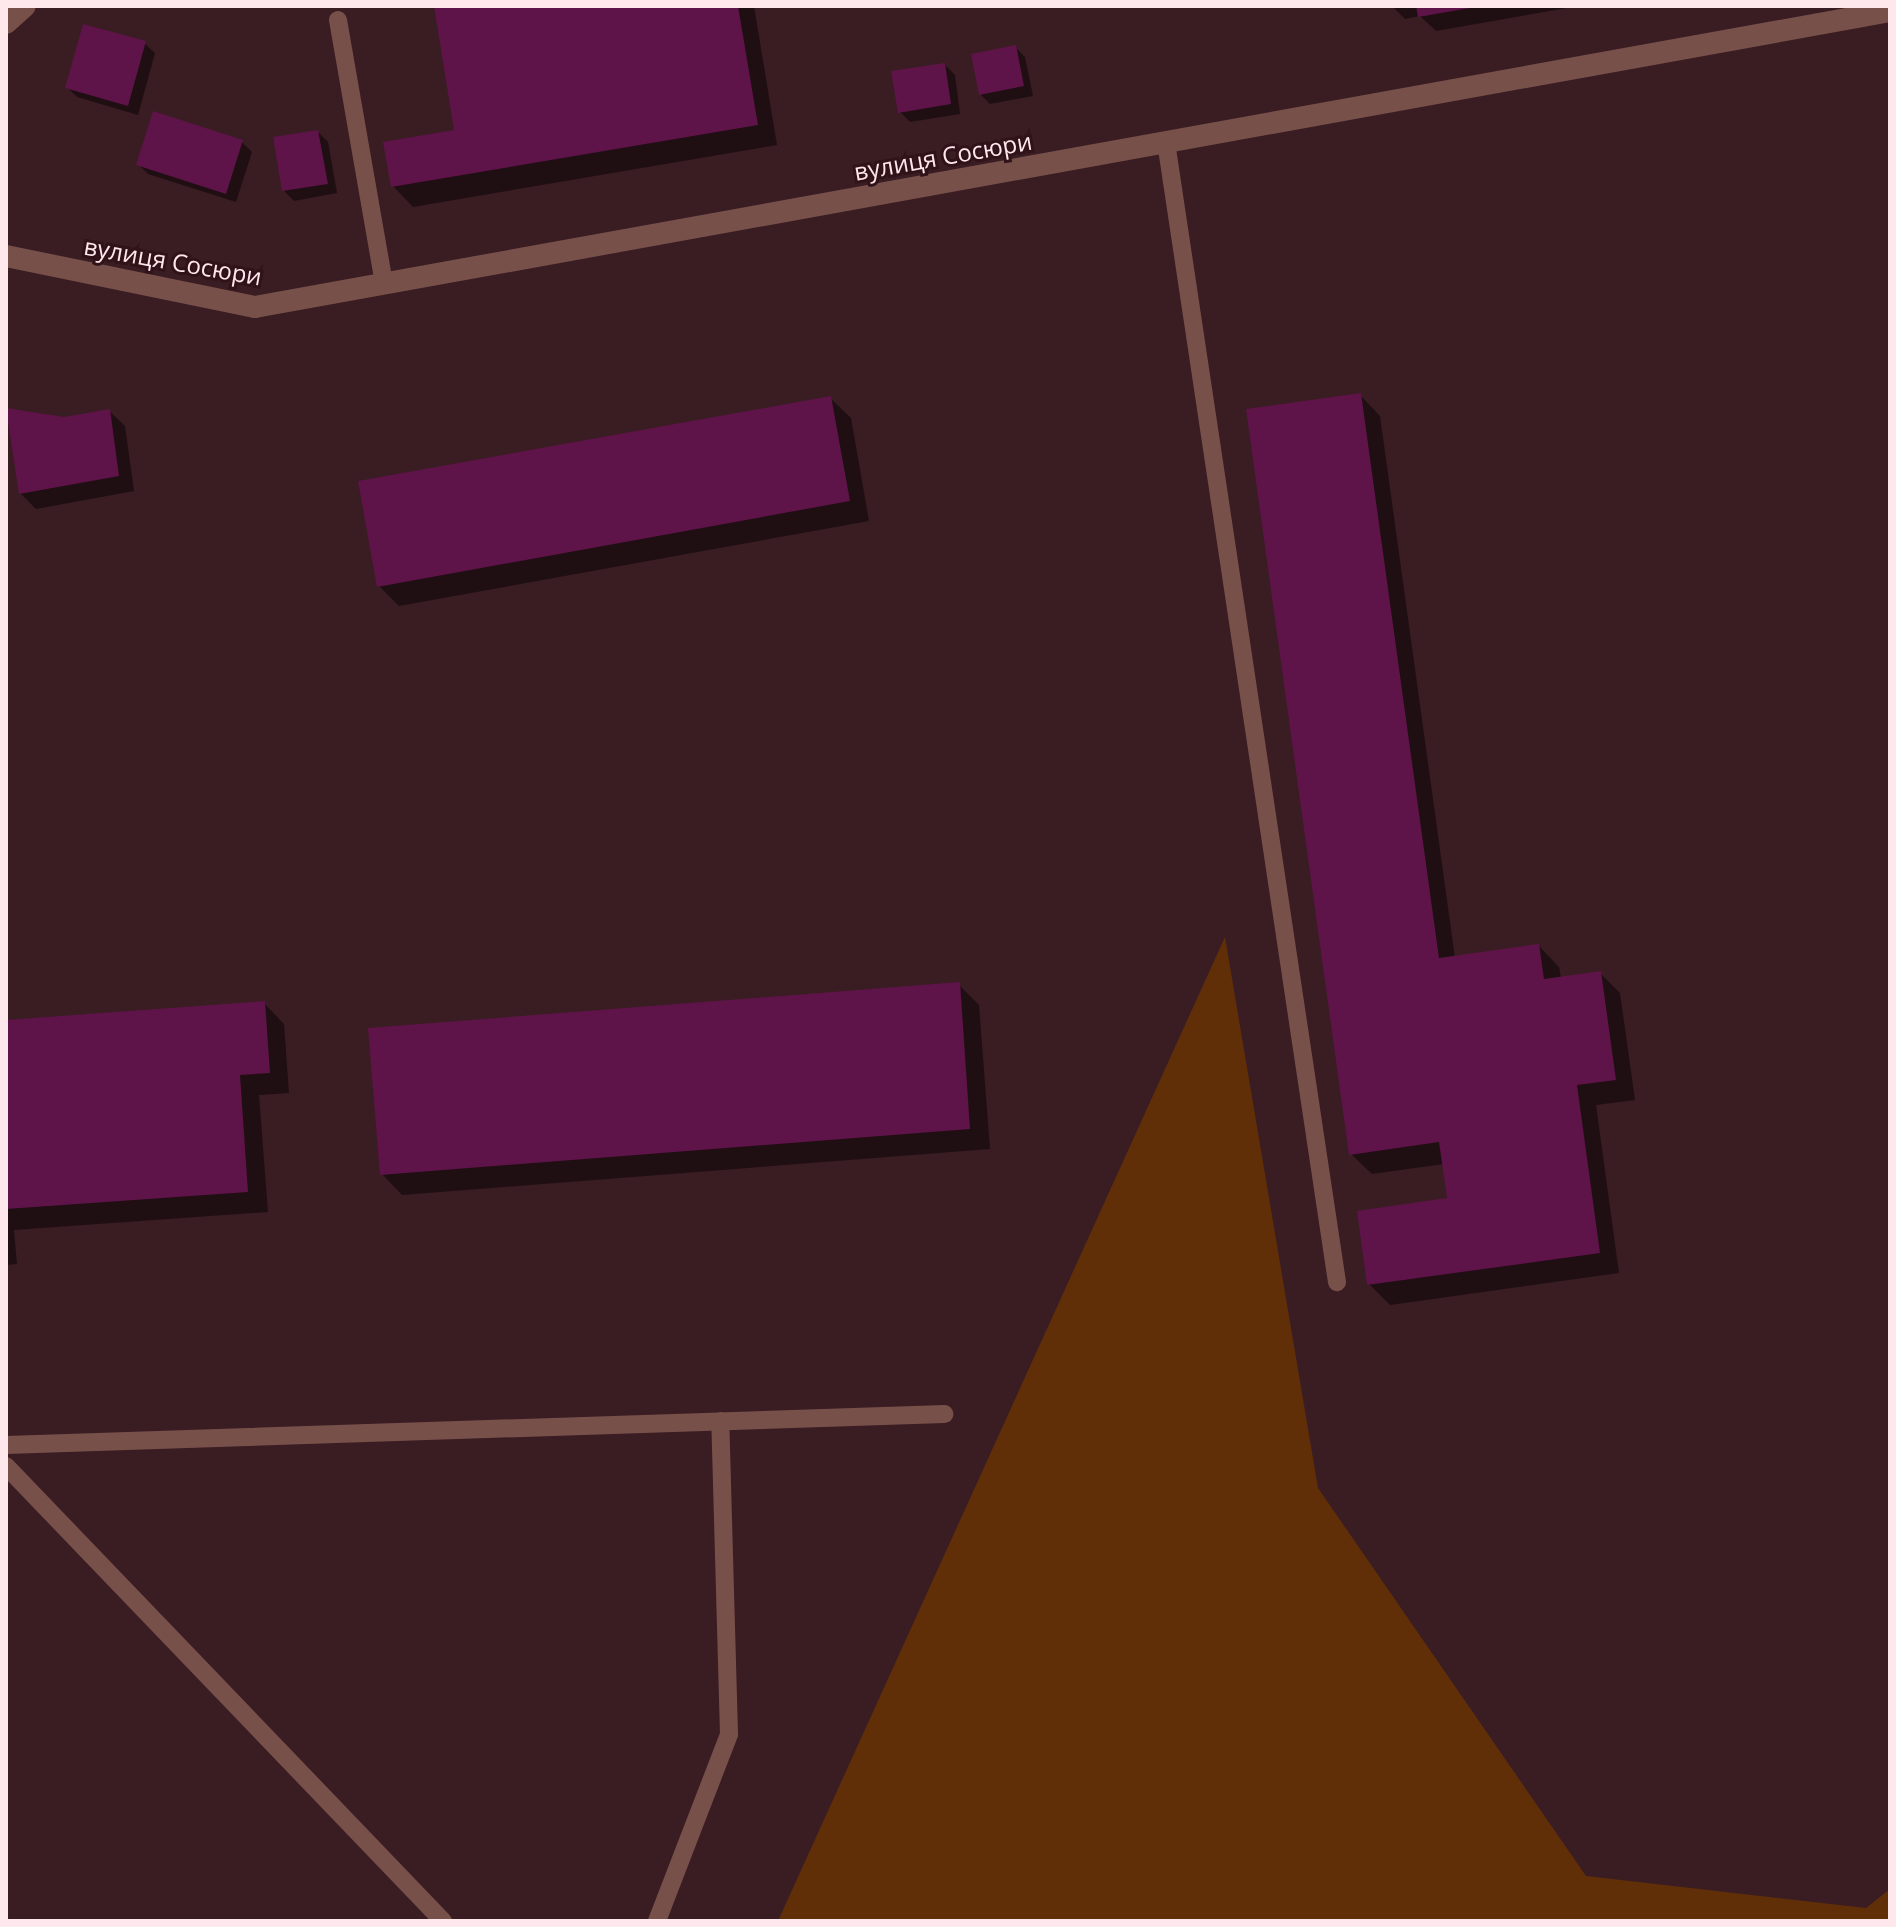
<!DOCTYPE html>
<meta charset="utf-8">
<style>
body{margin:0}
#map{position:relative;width:1896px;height:1927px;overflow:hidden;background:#3a1c23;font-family:"Open Sans",sans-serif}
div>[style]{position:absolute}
.green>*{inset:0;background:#602f08}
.shadow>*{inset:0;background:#0007}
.building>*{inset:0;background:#5e1448}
.service>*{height:18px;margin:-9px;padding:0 9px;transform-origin:9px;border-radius:9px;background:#78504a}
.minor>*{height:22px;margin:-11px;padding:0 11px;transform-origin:11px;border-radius:11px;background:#78504a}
span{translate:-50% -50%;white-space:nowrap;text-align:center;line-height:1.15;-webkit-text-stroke:6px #301219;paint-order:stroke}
.street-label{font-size:24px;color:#fee8ec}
.frame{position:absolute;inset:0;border:8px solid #fee8ec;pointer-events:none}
</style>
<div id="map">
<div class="green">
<div style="clip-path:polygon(1225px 937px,1318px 1488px,1586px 1876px,1866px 1908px,1890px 1889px,1890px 1921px,778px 1921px)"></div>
</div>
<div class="shadow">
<div style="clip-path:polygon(436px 6px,754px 6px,777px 145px,413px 207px,393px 186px,457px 131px)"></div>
<div style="clip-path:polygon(1392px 6px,1578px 6px,1436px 31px,1420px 16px,1405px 19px)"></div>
<div style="clip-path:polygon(144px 43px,155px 53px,138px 115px,77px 97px,67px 87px)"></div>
<div style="clip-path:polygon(1015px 47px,1025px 57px,1033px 96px,990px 104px,980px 94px)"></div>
<div style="clip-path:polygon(945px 65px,955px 75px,960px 114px,910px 122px,900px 112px)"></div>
<div style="clip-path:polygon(318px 132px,328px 142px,337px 193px,294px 201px,284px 191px)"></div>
<div style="clip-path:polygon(242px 142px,252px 152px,236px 202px,148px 174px,138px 164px)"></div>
<div style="clip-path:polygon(1360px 395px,1380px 416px,1455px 958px,1539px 946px,1559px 967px,1561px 978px,1600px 973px,1620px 993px,1635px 1100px,1596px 1105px,1619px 1273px,1390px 1305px,1369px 1284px,1449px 1200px,1444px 1164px,1372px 1174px,1351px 1154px)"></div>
<div style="clip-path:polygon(830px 398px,851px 418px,869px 521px,399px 606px,379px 586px)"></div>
<div style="clip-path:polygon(109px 411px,125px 426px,134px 491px,36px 509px,20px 493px,64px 419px)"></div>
<div style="clip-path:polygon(959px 985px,979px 1005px,990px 1149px,402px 1195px,382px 1174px)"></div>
<div style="clip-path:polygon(264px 1003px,284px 1024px,289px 1093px,259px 1095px,268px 1212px,14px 1230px,17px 1264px,6px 1265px,6px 1022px)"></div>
</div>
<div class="building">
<div style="clip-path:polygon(434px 6px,738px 6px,758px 125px,391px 187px,383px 142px,454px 130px)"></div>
<div style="clip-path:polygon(1416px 6px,1470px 6px,1470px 8px,1418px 17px)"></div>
<div style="clip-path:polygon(83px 24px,146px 41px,128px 106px,65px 88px)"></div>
<div style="clip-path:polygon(1016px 45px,1024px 86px,979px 95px,971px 54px)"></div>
<div style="clip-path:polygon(945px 63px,951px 104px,898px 113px,891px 71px)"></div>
<div style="clip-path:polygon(153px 111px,243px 140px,226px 194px,136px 165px)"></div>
<div style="clip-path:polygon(318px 130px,328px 184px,282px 191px,273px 137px)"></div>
<div style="clip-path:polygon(1361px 393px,1439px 958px,1539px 944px,1544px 979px,1601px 971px,1616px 1080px,1577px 1085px,1600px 1253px,1367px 1285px,1357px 1211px,1447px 1198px,1439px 1142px,1349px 1155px,1246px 409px)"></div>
<div style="clip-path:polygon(831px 396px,850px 501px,377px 587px,358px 481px)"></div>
<div style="clip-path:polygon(6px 408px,64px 417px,110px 409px,119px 476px,19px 494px)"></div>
<div style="clip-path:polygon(960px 982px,970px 1129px,380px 1175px,368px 1028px)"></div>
<div style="clip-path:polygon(265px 1001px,270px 1073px,240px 1075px,248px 1192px,6px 1209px,6px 1020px)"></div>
</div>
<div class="service">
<div style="left:338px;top:20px;width:268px;rotate:80.1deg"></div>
<div style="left:1166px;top:142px;width:1153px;rotate:81.47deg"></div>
<div style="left:6px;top:1445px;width:939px;rotate:-1.89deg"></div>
<div style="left:6px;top:1466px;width:631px;rotate:46.16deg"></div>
<div style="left:657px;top:1921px;width:200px;rotate:-68.9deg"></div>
<div style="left:729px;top:1734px;width:313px;rotate:-91.6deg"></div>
</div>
<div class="minor">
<div style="left:6px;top:23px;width:25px;rotate:-42deg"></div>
<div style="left:6px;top:256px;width:254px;rotate:11.6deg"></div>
<div style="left:255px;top:307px;width:1662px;rotate:-10.26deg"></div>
</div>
<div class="street-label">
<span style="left:943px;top:156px;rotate:-10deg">вулиця Сосюри</span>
<span style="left:173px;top:261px;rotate:10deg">вулиця Сосюри</span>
</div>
<div class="frame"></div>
</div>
